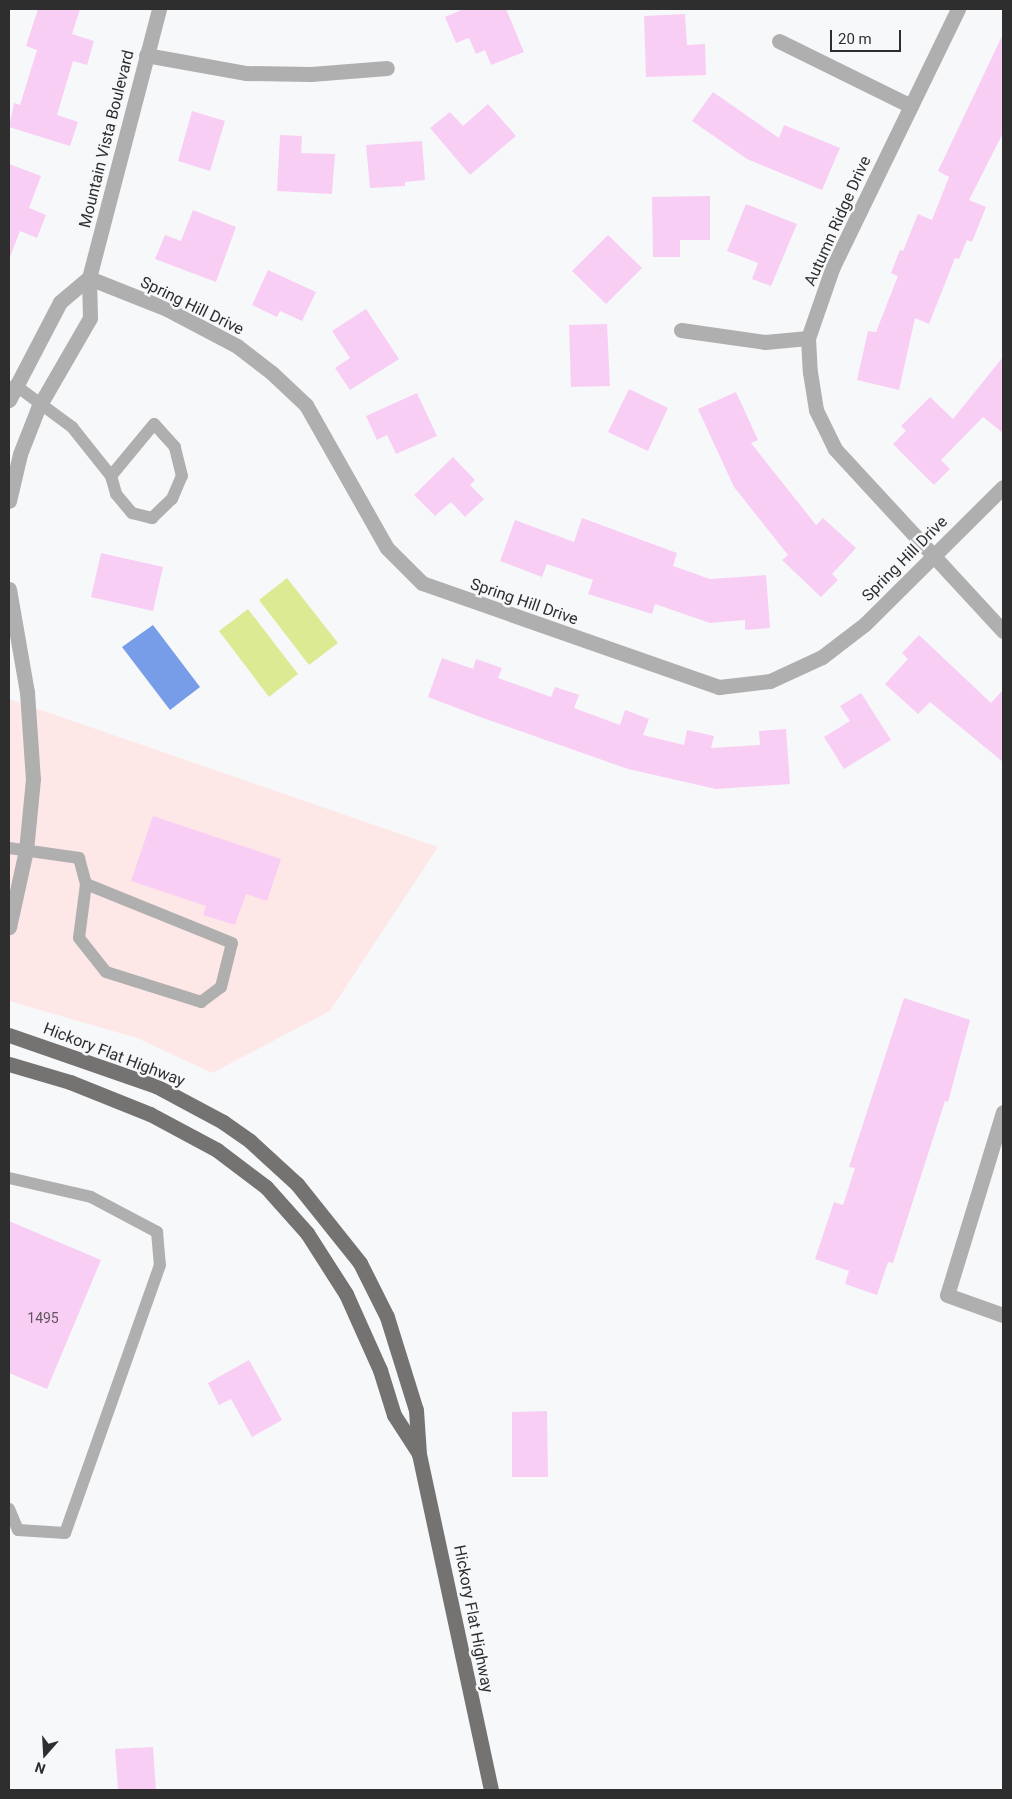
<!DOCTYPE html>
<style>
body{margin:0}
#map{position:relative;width:1012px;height:1799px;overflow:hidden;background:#f7f8fa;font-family:Roboto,sans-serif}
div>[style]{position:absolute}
.commercial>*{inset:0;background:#fee8e7}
.green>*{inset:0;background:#ddea94}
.water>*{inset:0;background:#789de8}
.building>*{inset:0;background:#f9cef5}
.lane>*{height:12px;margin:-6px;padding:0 6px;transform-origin:6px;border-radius:6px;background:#b0afaf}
.street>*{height:15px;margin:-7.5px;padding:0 7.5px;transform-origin:7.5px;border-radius:7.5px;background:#b0afaf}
.primary>*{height:15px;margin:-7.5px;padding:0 7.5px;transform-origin:7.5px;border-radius:7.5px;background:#757372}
span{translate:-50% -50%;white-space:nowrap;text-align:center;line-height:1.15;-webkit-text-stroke:5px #f7f8fa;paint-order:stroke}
.number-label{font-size:14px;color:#615660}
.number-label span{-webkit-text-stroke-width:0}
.street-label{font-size:16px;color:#2e2e2f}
.frame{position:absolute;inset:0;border:10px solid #2e2e2f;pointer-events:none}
.north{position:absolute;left:20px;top:1729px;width:50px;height:50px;-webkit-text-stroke:4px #f7f8fa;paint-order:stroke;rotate:199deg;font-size:14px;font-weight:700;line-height:20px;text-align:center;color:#2e2e2f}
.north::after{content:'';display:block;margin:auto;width:18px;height:22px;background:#2e2e2f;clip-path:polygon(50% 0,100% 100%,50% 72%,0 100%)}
.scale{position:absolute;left:830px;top:30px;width:71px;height:22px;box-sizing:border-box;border:2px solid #2e2e2f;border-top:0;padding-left:6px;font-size:15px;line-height:18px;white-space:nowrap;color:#2e2e2f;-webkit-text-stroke:4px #f7f8fa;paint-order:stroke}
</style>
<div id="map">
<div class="commercial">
<div style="clip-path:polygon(9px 699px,438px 847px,330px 1011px,212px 1073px,137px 1038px,9px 1001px)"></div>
</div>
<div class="green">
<div style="clip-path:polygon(287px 578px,338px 643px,309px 665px,259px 600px)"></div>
<div style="clip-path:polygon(248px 609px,298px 674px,269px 697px,219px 631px)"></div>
</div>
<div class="water">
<div style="clip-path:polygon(153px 625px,200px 687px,170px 710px,122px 647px)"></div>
</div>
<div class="building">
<div style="clip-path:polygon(38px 9px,80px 9px,72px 34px,94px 41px,87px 65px,73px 61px,57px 115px,78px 122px,70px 146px,9px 127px,14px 103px,20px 105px,37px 50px,26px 46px)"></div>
<div style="clip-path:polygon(464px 9px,506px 9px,524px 52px,491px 65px,485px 50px,476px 54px,469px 38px,456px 43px,445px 17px)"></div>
<div style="clip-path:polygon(685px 14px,687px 45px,705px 44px,706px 75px,646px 77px,644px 16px)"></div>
<div style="clip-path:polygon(1003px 34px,1003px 133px,969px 200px,986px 207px,972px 242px,967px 240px,959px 259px,955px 258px,929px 324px,915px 318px,899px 390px,857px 380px,868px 331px,876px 332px,898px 276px,891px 273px,900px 250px,903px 251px,918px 214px,932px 220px,949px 177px,938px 171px)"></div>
<div style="clip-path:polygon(713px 92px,779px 138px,784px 125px,840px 148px,822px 190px,747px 159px,692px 121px)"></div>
<div style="clip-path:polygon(488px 104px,516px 136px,470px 175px,430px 128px,450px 112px,463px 126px)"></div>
<div style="clip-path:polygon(192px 111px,225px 121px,210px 171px,178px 161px)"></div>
<div style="clip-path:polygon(280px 135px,302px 136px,301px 153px,335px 154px,332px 194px,277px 191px)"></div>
<div style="clip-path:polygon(422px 141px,425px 180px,405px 182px,405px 186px,370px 188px,366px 145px)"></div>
<div style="clip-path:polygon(9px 164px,41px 176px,29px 208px,46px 215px,37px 238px,20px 231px,10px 257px)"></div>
<div style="clip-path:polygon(710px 196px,710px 240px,680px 240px,680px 257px,653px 257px,652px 197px)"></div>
<div style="clip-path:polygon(746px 204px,797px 224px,771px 286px,752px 279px,758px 263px,727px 251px)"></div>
<div style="clip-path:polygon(193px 210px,236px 227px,216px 282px,155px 259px,165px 235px,181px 241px)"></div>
<div style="clip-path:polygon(608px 235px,642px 268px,606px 304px,572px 271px)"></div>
<div style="clip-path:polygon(268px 270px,316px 292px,302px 321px,280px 311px,277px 317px,252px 305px)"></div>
<div style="clip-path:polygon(366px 309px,399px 359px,350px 390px,335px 368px,350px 358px,332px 331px)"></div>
<div style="clip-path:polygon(607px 324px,610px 386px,571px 387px,569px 325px)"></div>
<div style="clip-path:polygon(1003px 357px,1003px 433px,983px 417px,941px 460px,950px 469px,934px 485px,893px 444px,906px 431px,901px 426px,930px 397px,953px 419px)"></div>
<div style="clip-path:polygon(629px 389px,668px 408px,648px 451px,608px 432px)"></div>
<div style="clip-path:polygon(736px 392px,758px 440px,751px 443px,816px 525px,823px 518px,856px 548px,832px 574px,838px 580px,821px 597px,782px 560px,788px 555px,734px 487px,698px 409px)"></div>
<div style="clip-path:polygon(417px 393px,437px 436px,396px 454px,387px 435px,377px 440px,366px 416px)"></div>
<div style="clip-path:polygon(453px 457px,475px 480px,470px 485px,484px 499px,465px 517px,451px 502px,435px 516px,414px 495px)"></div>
<div style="clip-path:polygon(582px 518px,677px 553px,673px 566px,710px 579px,766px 575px,770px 628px,745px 630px,745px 620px,710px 623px,655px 604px,652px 614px,588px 594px,593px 580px,547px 564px,542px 577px,500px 561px,515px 520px,574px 542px)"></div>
<div style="clip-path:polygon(101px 553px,163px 567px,153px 611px,91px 597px)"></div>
<div style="clip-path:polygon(919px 635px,991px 703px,1003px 690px,1003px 762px,930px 702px,918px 714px,885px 684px,908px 659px,902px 653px)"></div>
<div style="clip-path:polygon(442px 658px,473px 669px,476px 659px,502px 668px,498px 678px,551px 697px,555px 687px,579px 695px,574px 708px,620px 725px,625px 710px,649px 719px,643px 735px,684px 745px,687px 730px,714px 736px,711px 748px,760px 745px,759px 731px,786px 729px,790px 784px,716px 789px,628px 769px,483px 718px,428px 697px)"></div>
<div style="clip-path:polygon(861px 693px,891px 740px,844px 769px,824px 737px,850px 721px,840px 706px)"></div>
<div style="clip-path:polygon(153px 816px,281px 859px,267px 901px,246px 894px,235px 925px,203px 915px,206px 906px,131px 881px)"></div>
<div style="clip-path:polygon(904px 998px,970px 1020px,948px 1102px,945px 1101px,893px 1263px,888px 1262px,877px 1295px,845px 1284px,849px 1271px,815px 1259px,834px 1202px,843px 1205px,855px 1168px,849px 1167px)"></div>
<div style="clip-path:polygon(9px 1221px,101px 1260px,47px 1389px,9px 1373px)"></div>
<div style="clip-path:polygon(249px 1360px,282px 1420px,252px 1437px,231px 1399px,219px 1405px,208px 1383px)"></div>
<div style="clip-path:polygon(547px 1411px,548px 1477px,512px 1477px,512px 1412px)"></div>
<div style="clip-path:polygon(153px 1747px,156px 1790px,118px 1790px,115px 1749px)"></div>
</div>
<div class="lane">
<div style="left:15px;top:385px;width:71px;rotate:36.4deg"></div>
<div style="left:72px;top:427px;width:63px;rotate:51.5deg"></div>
<div style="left:111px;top:476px;width:19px;rotate:74deg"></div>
<div style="left:116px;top:494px;width:25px;rotate:50deg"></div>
<div style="left:132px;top:513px;width:21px;rotate:14deg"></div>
<div style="left:152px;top:518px;width:28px;rotate:-44deg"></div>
<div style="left:172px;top:499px;width:25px;rotate:-67deg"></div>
<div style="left:182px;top:476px;width:30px;rotate:-104deg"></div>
<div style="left:175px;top:447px;width:31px;rotate:-132deg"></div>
<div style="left:154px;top:424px;width:67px;rotate:129.6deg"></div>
<div style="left:9px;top:848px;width:71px;rotate:8.1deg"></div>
<div style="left:79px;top:858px;width:27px;rotate:75deg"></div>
<div style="left:86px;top:884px;width:54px;rotate:97.4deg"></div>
<div style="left:79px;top:938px;width:43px;rotate:51.5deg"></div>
<div style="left:106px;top:972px;width:100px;rotate:17.5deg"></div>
<div style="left:201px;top:1002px;width:25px;rotate:-37deg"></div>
<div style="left:221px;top:987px;width:45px;rotate:-76deg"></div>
<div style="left:232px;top:943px;width:157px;rotate:-158deg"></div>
<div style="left:9px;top:1178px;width:84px;rotate:13deg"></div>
<div style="left:91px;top:1197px;width:75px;rotate:27.9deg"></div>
<div style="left:157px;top:1232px;width:33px;rotate:85deg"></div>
<div style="left:160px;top:1265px;width:284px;rotate:109.5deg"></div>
<div style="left:65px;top:1533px;width:47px;rotate:-176.3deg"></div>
<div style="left:18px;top:1530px;width:23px;rotate:-113deg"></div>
</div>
<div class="street">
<div style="left:958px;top:9px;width:286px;rotate:115.9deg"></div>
<div style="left:833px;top:266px;width:76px;rotate:109.1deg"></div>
<div style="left:808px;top:338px;width:34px;rotate:87deg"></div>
<div style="left:810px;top:372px;width:38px;rotate:81deg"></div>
<div style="left:816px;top:410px;width:43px;rotate:64deg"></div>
<div style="left:835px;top:449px;width:248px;rotate:47.3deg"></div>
<div style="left:779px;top:41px;width:147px;rotate:26.2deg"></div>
<div style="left:146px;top:55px;width:102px;rotate:10.2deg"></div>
<div style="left:246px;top:73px;width:65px;rotate:0.9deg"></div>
<div style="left:311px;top:74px;width:76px;rotate:-4.5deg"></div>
<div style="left:89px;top:278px;width:84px;rotate:21.7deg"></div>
<div style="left:167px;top:309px;width:79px;rotate:27.9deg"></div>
<div style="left:237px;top:346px;width:44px;rotate:37.6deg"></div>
<div style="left:272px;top:373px;width:47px;rotate:43.3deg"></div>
<div style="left:306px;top:405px;width:164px;rotate:60.5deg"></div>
<div style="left:387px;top:548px;width:49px;rotate:45deg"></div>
<div style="left:422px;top:583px;width:315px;rotate:19.3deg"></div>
<div style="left:719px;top:687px;width:51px;rotate:-6.7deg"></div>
<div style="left:770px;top:681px;width:57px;rotate:-24.8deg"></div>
<div style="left:822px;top:657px;width:54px;rotate:-37.5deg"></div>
<div style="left:865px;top:624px;width:194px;rotate:-44.8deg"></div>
<div style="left:681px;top:330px;width:85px;rotate:8.1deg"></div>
<div style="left:765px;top:342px;width:43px;rotate:-5.3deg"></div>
<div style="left:9px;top:400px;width:110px;rotate:-62.5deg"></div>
<div style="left:60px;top:302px;width:38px;rotate:-40deg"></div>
<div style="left:9px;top:501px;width:48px;rotate:-76.8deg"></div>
<div style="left:20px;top:454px;width:49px;rotate:-68.6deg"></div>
<div style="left:38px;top:408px;width:104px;rotate:-60deg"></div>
<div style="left:90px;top:318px;width:40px;rotate:-91.4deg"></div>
<div style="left:89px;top:278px;width:278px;rotate:-75.4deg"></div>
<div style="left:9px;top:589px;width:105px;rotate:80.1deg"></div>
<div style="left:27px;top:692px;width:87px;rotate:86.1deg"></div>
<div style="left:33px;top:779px;width:71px;rotate:95.6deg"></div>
<div style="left:26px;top:850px;width:79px;rotate:102.4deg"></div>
<div style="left:1003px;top:1112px;width:191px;rotate:107deg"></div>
<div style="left:947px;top:1295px;width:59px;rotate:19.7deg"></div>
</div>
<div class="primary">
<div style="left:9px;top:1035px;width:156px;rotate:19.1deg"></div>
<div style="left:156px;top:1086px;width:76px;rotate:28.2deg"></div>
<div style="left:223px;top:1122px;width:33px;rotate:35deg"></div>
<div style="left:250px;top:1141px;width:64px;rotate:42.5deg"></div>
<div style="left:297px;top:1184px;width:101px;rotate:51.4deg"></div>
<div style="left:360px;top:1263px;width:60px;rotate:63.4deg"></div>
<div style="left:387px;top:1317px;width:97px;rotate:72.7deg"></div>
<div style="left:416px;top:1410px;width:44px;rotate:86.1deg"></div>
<div style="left:419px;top:1454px;width:344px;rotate:77.9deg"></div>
<div style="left:9px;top:1064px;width:64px;rotate:16.4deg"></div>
<div style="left:70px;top:1082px;width:86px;rotate:21.8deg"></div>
<div style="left:150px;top:1114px;width:76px;rotate:28.2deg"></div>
<div style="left:217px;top:1150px;width:61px;rotate:37.1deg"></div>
<div style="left:266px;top:1187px;width:62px;rotate:48.3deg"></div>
<div style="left:307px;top:1233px;width:72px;rotate:57.4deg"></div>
<div style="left:346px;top:1294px;width:83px;rotate:65.9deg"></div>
<div style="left:380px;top:1370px;width:47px;rotate:72.7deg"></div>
<div style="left:394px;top:1415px;width:44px;rotate:57deg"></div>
</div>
<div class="number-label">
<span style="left:43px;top:1318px">1495</span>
</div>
<div class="street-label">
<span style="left:107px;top:139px;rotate:-76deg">Mountain Vista Boulevard</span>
<span style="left:838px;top:221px;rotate:-66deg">Autumn Ridge Drive</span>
<span style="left:192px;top:306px;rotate:26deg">Spring Hill Drive</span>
<span style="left:905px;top:559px;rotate:-45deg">Spring Hill Drive</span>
<span style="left:524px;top:602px;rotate:19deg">Spring Hill Drive</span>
<span style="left:114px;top:1055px;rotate:21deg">Hickory Flat Highway</span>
<span style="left:473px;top:1619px;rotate:79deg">Hickory Flat Highway</span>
</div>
<div class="frame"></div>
<div class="north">N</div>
<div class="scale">20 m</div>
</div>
